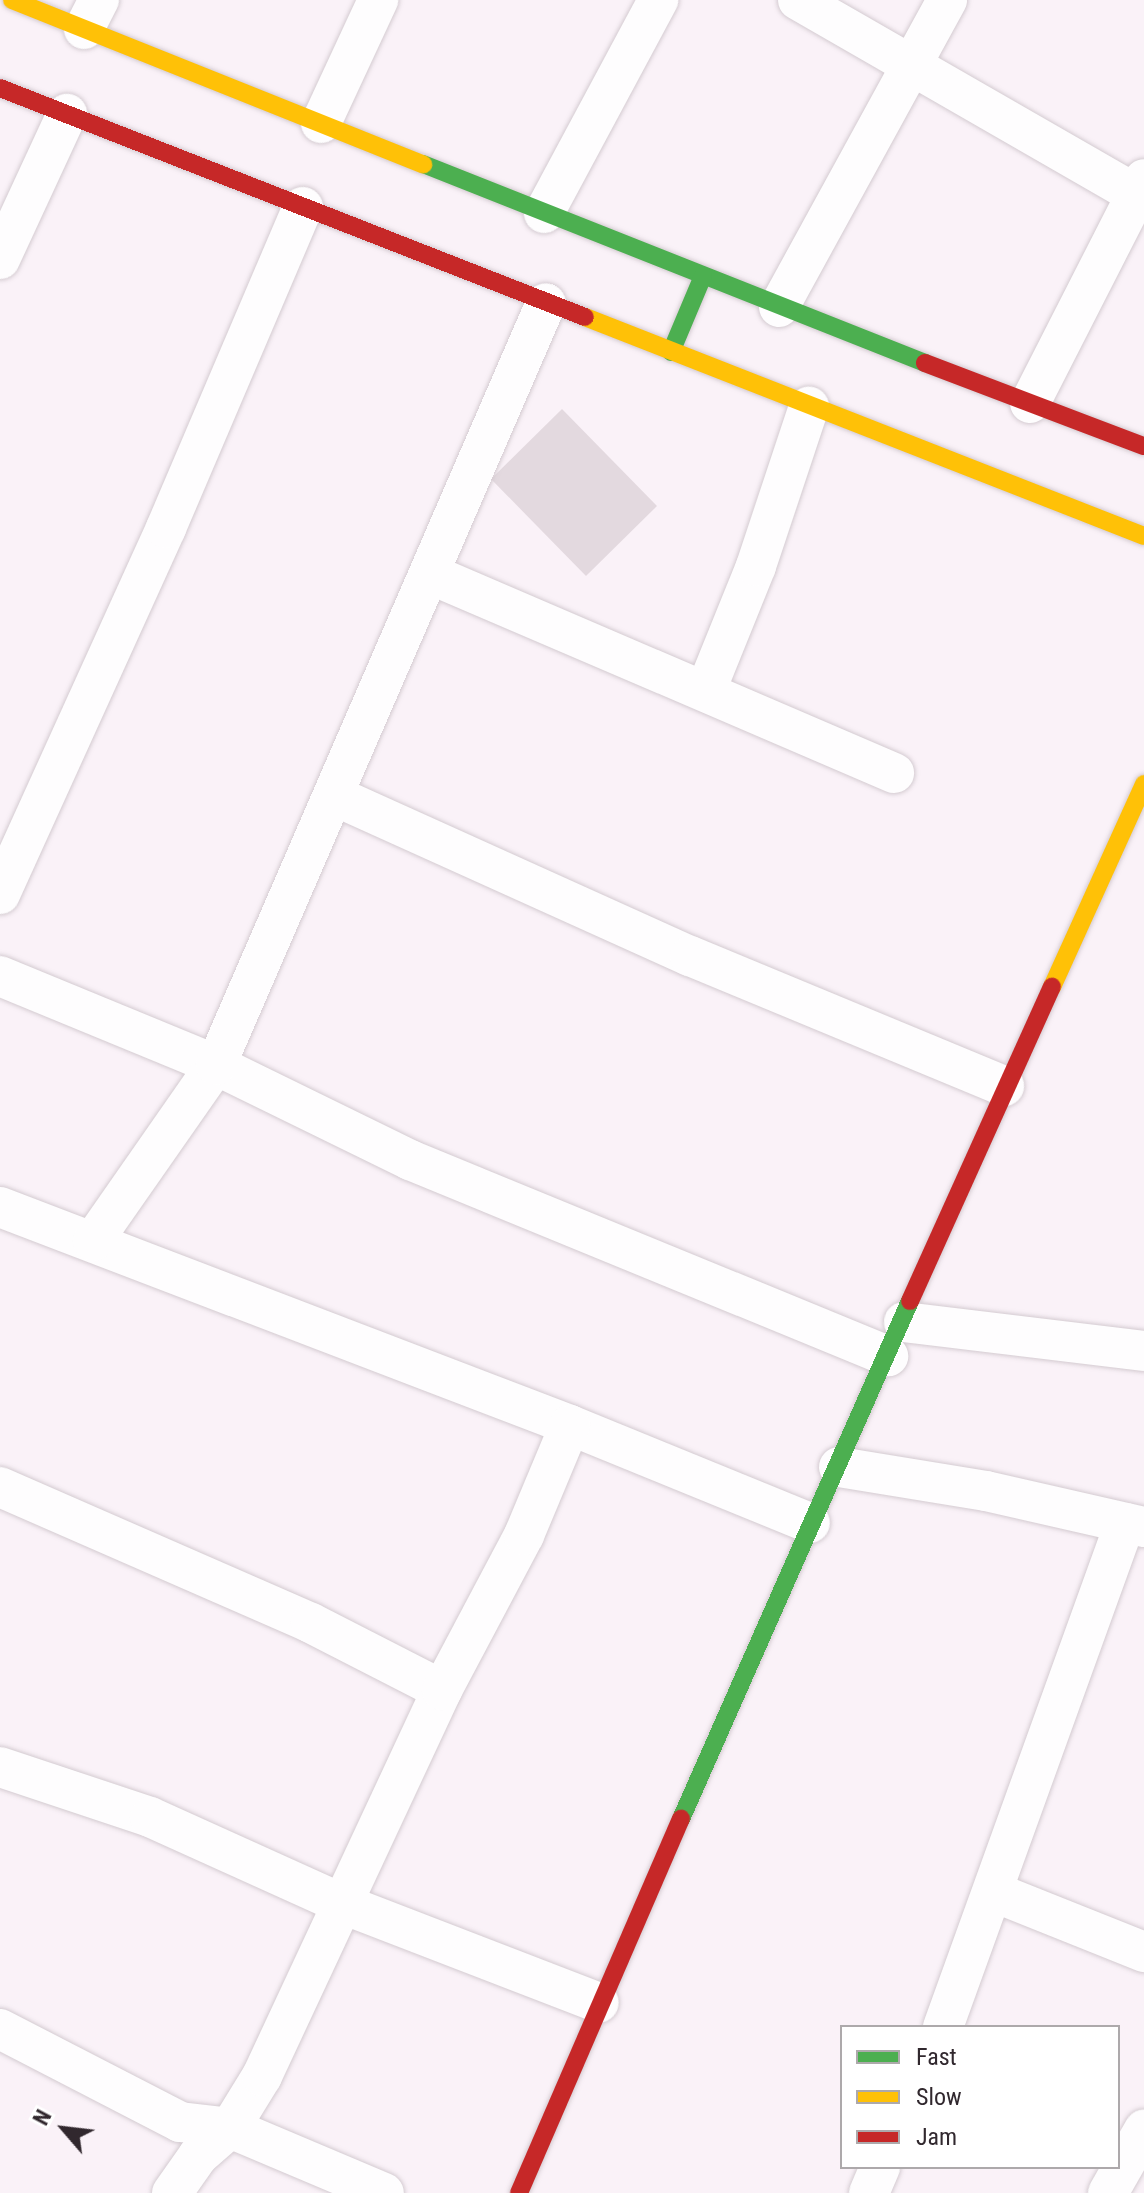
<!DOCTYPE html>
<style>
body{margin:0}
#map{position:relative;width:1144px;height:2193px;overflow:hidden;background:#faf2f8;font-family:"Roboto Condensed",sans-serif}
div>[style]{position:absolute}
.building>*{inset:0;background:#e3d9df}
.roads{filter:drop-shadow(0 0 2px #d4cbd1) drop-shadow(0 0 2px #d4cbd1)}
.street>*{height:40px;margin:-20px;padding:0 20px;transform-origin:20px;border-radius:20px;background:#fefdfe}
.fast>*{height:18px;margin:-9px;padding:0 9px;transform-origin:9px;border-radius:9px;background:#4caf50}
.slow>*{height:18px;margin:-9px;padding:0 9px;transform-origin:9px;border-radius:9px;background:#ffc107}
.jam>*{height:18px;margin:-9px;padding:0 9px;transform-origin:9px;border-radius:9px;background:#c62828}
span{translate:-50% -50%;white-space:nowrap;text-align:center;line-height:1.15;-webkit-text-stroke:6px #fff;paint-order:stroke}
.legend{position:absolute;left:840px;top:2025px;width:280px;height:144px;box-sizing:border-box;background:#fff;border:2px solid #ada9ab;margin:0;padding:10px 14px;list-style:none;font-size:24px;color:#31282e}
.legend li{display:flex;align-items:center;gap:16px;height:40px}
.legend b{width:40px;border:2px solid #ada9ab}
.north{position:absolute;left:24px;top:2089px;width:80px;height:80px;-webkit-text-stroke:6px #fff;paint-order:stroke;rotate:298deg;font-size:22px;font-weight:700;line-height:32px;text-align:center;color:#31282e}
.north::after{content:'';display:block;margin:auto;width:28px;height:36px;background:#31282e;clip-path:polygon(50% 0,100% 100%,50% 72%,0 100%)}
</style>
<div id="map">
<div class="building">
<div style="clip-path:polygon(562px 409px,657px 506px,586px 576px,491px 479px)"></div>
</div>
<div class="roads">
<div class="street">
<div style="left:798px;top:0;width:399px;rotate:29.9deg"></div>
<div style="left:84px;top:29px;width:33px;rotate:-63deg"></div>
<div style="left:321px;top:123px;width:136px;rotate:-65.1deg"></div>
<div style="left:544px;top:213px;width:242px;rotate:-61.8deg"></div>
<div style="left:0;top:259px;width:160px;rotate:-65.2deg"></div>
<div style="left:779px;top:307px;width:350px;rotate:-61.3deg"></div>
<div style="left:1030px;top:403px;width:251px;rotate:-63deg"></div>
<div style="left:430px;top:574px;width:505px;rotate:23.21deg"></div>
<div style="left:706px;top:690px;width:134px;rotate:-68deg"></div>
<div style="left:756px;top:566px;width:168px;rotate:-71.6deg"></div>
<div style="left:335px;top:796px;width:389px;rotate:24.3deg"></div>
<div style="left:690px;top:956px;width:340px;rotate:22.5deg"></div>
<div style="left:0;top:894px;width:402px;rotate:-65.6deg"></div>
<div style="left:166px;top:528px;width:349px;rotate:-66.9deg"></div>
<div style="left:0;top:976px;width:234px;rotate:22.4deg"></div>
<div style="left:216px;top:1065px;width:216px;rotate:26.1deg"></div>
<div style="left:410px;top:1160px;width:517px;rotate:22.3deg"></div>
<div style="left:0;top:1207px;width:610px;rotate:20.93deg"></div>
<div style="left:570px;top:1425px;width:259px;rotate:22.2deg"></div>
<div style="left:93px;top:1241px;width:215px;rotate:-55.1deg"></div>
<div style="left:216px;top:1065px;width:830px;rotate:-66.58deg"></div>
<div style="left:904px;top:1322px;width:242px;rotate:6.9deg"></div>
<div style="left:839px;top:1467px;width:149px;rotate:9.3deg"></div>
<div style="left:986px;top:1491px;width:162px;rotate:12.8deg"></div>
<div style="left:0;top:1487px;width:339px;rotate:23.6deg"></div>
<div style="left:311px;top:1623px;width:147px;rotate:27.1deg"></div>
<div style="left:0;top:1767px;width:158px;rotate:18.4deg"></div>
<div style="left:150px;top:1817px;width:212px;rotate:24.3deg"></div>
<div style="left:343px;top:1904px;width:274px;rotate:21.1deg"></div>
<div style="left:994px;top:1892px;width:162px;rotate:21.8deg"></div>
<div style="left:943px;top:2027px;width:536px;rotate:-70.14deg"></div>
<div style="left:0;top:2029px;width:203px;rotate:27.3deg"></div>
<div style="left:180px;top:2122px;width:50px;rotate:6.8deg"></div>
<div style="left:230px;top:2128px;width:167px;rotate:22.9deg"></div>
<div style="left:172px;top:2193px;width:45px;rotate:-54.9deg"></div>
<div style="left:198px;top:2156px;width:43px;rotate:-41.2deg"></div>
<div style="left:230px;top:2128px;width:61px;rotate:-58.4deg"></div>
<div style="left:262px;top:2076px;width:426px;rotate:-65deg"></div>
<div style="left:442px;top:1690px;width:175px;rotate:-62.1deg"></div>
<div style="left:524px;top:1535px;width:119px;rotate:-67.3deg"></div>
<div style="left:869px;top:2193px;width:28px;rotate:-67deg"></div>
<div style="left:1108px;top:2193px;width:73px;rotate:-60.3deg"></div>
</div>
<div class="fast">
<div style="left:423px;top:164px;width:540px;rotate:21.62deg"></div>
<div style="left:671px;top:352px;width:82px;rotate:-67.2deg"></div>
<div style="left:681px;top:1819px;width:566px;rotate:-66.15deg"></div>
</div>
<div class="slow">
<div style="left:12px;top:0;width:443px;rotate:21.8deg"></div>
<div style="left:585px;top:317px;width:600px;rotate:21.39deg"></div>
<div style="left:1052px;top:987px;width:223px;rotate:-65.6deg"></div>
</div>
<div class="jam">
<div style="left:0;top:88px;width:628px;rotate:21.38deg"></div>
<div style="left:925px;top:363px;width:234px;rotate:20.8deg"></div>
<div style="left:910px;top:1301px;width:345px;rotate:-65.7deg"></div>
<div style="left:519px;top:2193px;width:408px;rotate:-66.6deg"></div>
</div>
</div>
<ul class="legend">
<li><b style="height:10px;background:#4caf50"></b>Fast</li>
<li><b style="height:10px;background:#ffc107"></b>Slow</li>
<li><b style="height:10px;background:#c62828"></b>Jam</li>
</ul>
<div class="north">N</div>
</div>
